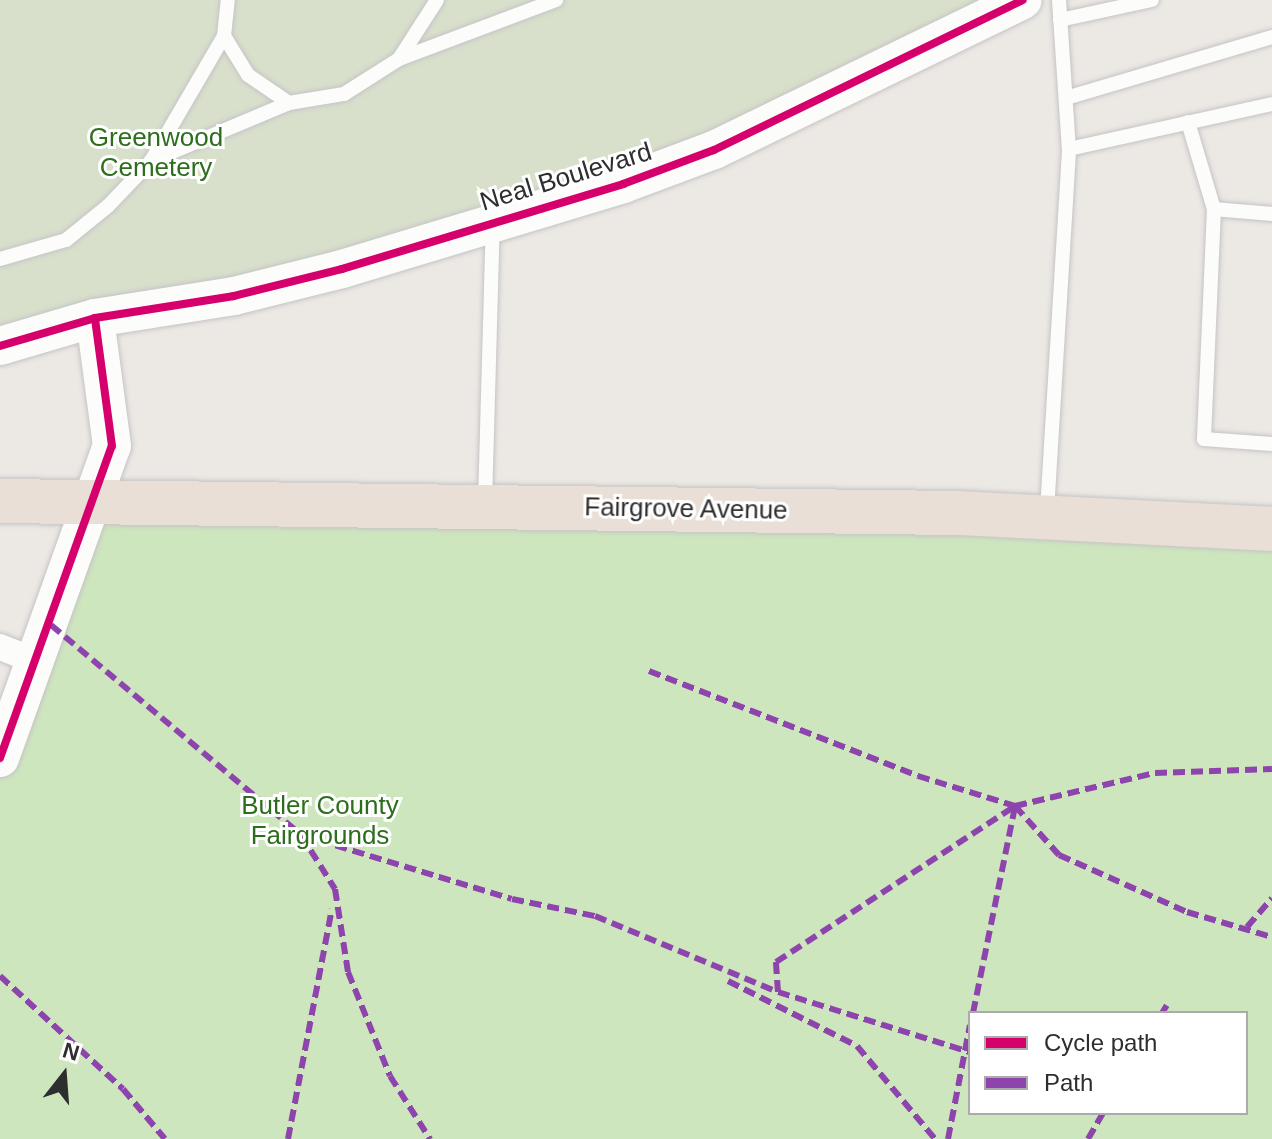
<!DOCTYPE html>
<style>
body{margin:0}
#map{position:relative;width:1272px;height:1139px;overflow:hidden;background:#ece8e4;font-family:Arial,sans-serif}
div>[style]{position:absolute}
.green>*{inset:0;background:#cee6be}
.cemetery>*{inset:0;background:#d8e0cc}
.roads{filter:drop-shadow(0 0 2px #c5c4c5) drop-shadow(0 0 2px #c5c4c5)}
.lane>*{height:14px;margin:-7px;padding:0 7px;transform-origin:7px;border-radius:7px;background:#fcfcfb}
.street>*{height:26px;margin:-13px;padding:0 13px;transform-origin:13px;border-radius:13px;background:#fcfcfb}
.secondary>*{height:38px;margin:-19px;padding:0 19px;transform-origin:19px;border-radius:19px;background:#fcfcfb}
.highway>*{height:44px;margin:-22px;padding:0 22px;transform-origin:22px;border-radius:22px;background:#eadfd6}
.quiet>*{height:6px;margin-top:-3px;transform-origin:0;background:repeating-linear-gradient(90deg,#8e44ad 0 12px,transparent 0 18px)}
.cycleway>*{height:8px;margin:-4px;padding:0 4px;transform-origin:4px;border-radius:4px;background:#d6006c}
span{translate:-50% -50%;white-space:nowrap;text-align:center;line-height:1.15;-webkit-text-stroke:6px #fff;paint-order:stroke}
.park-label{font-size:26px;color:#2c6e1b}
.street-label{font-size:26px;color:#2e2e2e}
.legend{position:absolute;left:968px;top:1011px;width:280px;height:104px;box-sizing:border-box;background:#fff;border:2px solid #ababab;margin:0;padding:10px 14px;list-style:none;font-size:24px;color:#2e2e2e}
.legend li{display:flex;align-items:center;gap:16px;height:40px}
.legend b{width:40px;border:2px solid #ababab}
.north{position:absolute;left:24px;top:1035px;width:80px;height:80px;-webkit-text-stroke:6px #fff;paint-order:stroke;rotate:17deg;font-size:22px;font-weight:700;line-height:32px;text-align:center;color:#2e2e2e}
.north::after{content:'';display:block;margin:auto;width:28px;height:36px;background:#2e2e2e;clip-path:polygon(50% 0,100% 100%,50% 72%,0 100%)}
</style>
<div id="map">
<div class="green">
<div style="clip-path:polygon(evenodd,99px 497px,1272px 529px,1272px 1139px,0 1139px,0 758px,99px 497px,970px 1013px,1246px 1013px,1246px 1113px,970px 1113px,970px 1013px)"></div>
</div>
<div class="cemetery">
<div style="clip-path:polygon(0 0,1023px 0,714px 150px,0 346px)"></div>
</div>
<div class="roads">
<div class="lane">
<div style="left:1059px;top:0;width:149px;rotate:86.2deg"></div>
<div style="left:1060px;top:20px;width:94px;rotate:-12.3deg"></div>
<div style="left:224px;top:36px;width:36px;rotate:-84deg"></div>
<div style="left:399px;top:59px;width:168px;rotate:-20.6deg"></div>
<div style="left:1066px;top:98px;width:215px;rotate:-16.5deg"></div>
<div style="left:289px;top:103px;width:56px;rotate:-9.3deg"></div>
<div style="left:344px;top:94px;width:65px;rotate:-32.5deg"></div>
<div style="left:399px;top:59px;width:70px;rotate:-57.2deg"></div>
<div style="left:1188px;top:122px;width:91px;rotate:73.4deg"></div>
<div style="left:1214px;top:209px;width:230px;rotate:92.5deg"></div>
<div style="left:1204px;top:439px;width:68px;rotate:4.2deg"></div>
<div style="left:1214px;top:209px;width:58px;rotate:4.9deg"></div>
<div style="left:0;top:259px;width:69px;rotate:-16.1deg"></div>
<div style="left:66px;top:240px;width:54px;rotate:-39deg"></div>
<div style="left:108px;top:206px;width:62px;rotate:-46.3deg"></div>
<div style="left:151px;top:161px;width:145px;rotate:-59.7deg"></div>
<div style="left:224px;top:36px;width:46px;rotate:58.4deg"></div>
<div style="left:248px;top:75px;width:50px;rotate:34.3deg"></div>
<div style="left:289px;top:103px;width:150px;rotate:157.2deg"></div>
<div style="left:485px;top:503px;width:279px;rotate:-88.4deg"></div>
<div style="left:1047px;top:511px;width:363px;rotate:-86.5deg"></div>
<div style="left:1069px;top:149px;width:208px;rotate:-12.5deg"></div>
</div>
<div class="street">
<div style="left:0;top:647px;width:41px;rotate:21.5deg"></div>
</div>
<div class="secondary">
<div style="left:0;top:346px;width:99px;rotate:-16.4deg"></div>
<div style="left:95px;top:318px;width:141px;rotate:-9deg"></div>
<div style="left:234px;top:296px;width:111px;rotate:-14deg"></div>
<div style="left:342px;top:269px;width:294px;rotate:-16.8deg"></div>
<div style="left:623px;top:184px;width:97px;rotate:-20.5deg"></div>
<div style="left:714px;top:150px;width:343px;rotate:-25.9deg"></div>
<div style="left:0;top:758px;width:331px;rotate:-70.3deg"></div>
<div style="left:112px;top:446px;width:129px;rotate:-97.6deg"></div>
</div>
<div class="highway">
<div style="left:0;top:501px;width:958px;rotate:0.72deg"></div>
<div style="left:958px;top:513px;width:314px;rotate:2.9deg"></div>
</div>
</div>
<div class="quiet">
<div style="left:51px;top:625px;width:326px;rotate:40deg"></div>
<div style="left:301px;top:835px;width:64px;rotate:57.8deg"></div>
<div style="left:335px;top:889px;width:84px;rotate:81.1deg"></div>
<div style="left:348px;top:972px;width:112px;rotate:68deg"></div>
<div style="left:390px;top:1076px;width:75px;rotate:57.6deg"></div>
<div style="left:649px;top:671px;width:289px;rotate:21.3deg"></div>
<div style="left:918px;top:776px;width:102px;rotate:17.2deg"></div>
<div style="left:1015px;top:806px;width:66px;rotate:48.1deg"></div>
<div style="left:1059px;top:855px;width:140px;rotate:24deg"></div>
<div style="left:1187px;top:912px;width:89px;rotate:16.4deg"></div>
<div style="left:301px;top:835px;width:220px;rotate:16.9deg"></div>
<div style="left:512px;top:899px;width:85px;rotate:11.6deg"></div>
<div style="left:595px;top:916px;width:198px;rotate:22.6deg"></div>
<div style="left:778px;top:992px;width:201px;rotate:17.4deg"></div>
<div style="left:1247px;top:927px;width:38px;rotate:-49deg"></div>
<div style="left:0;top:976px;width:167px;rotate:42.6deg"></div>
<div style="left:123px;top:1089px;width:65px;rotate:50deg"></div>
<div style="left:728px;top:981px;width:144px;rotate:26.7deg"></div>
<div style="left:857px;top:1046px;width:121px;rotate:50deg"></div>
<div style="left:778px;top:992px;width:30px;rotate:-94deg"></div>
<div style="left:776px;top:962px;width:285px;rotate:-33.1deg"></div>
<div style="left:1015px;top:806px;width:144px;rotate:-13.3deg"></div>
<div style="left:1155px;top:773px;width:117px;rotate:-2deg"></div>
<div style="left:973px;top:1013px;width:211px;rotate:-78.5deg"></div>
<div style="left:1162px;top:1013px;width:9px;rotate:-58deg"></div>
<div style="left:288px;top:1139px;width:234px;rotate:-79.2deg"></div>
<div style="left:948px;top:1139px;width:116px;rotate:-79.1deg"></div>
<div style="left:1088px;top:1139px;width:30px;rotate:-60deg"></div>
</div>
<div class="cycleway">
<div style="left:0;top:346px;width:99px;rotate:-16.4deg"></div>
<div style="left:95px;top:318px;width:141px;rotate:-9deg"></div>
<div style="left:234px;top:296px;width:111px;rotate:-14deg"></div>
<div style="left:342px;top:269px;width:294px;rotate:-16.8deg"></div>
<div style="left:623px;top:184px;width:97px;rotate:-20.5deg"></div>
<div style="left:714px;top:150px;width:343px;rotate:-25.9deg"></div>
<div style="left:0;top:758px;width:331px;rotate:-70.3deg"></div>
<div style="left:112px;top:446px;width:129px;rotate:-97.6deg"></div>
</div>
<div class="park-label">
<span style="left:156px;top:153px">Greenwood<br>Cemetery</span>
<span style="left:320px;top:821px">Butler County<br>Fairgrounds</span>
</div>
<div class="street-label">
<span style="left:566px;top:177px;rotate:-17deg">Neal Boulevard</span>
<span style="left:686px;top:509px;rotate:1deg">Fairgrove Avenue</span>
</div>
<ul class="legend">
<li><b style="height:10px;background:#d6006c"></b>Cycle path</li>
<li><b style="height:10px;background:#8e44ad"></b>Path</li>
</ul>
<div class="north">N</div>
</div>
